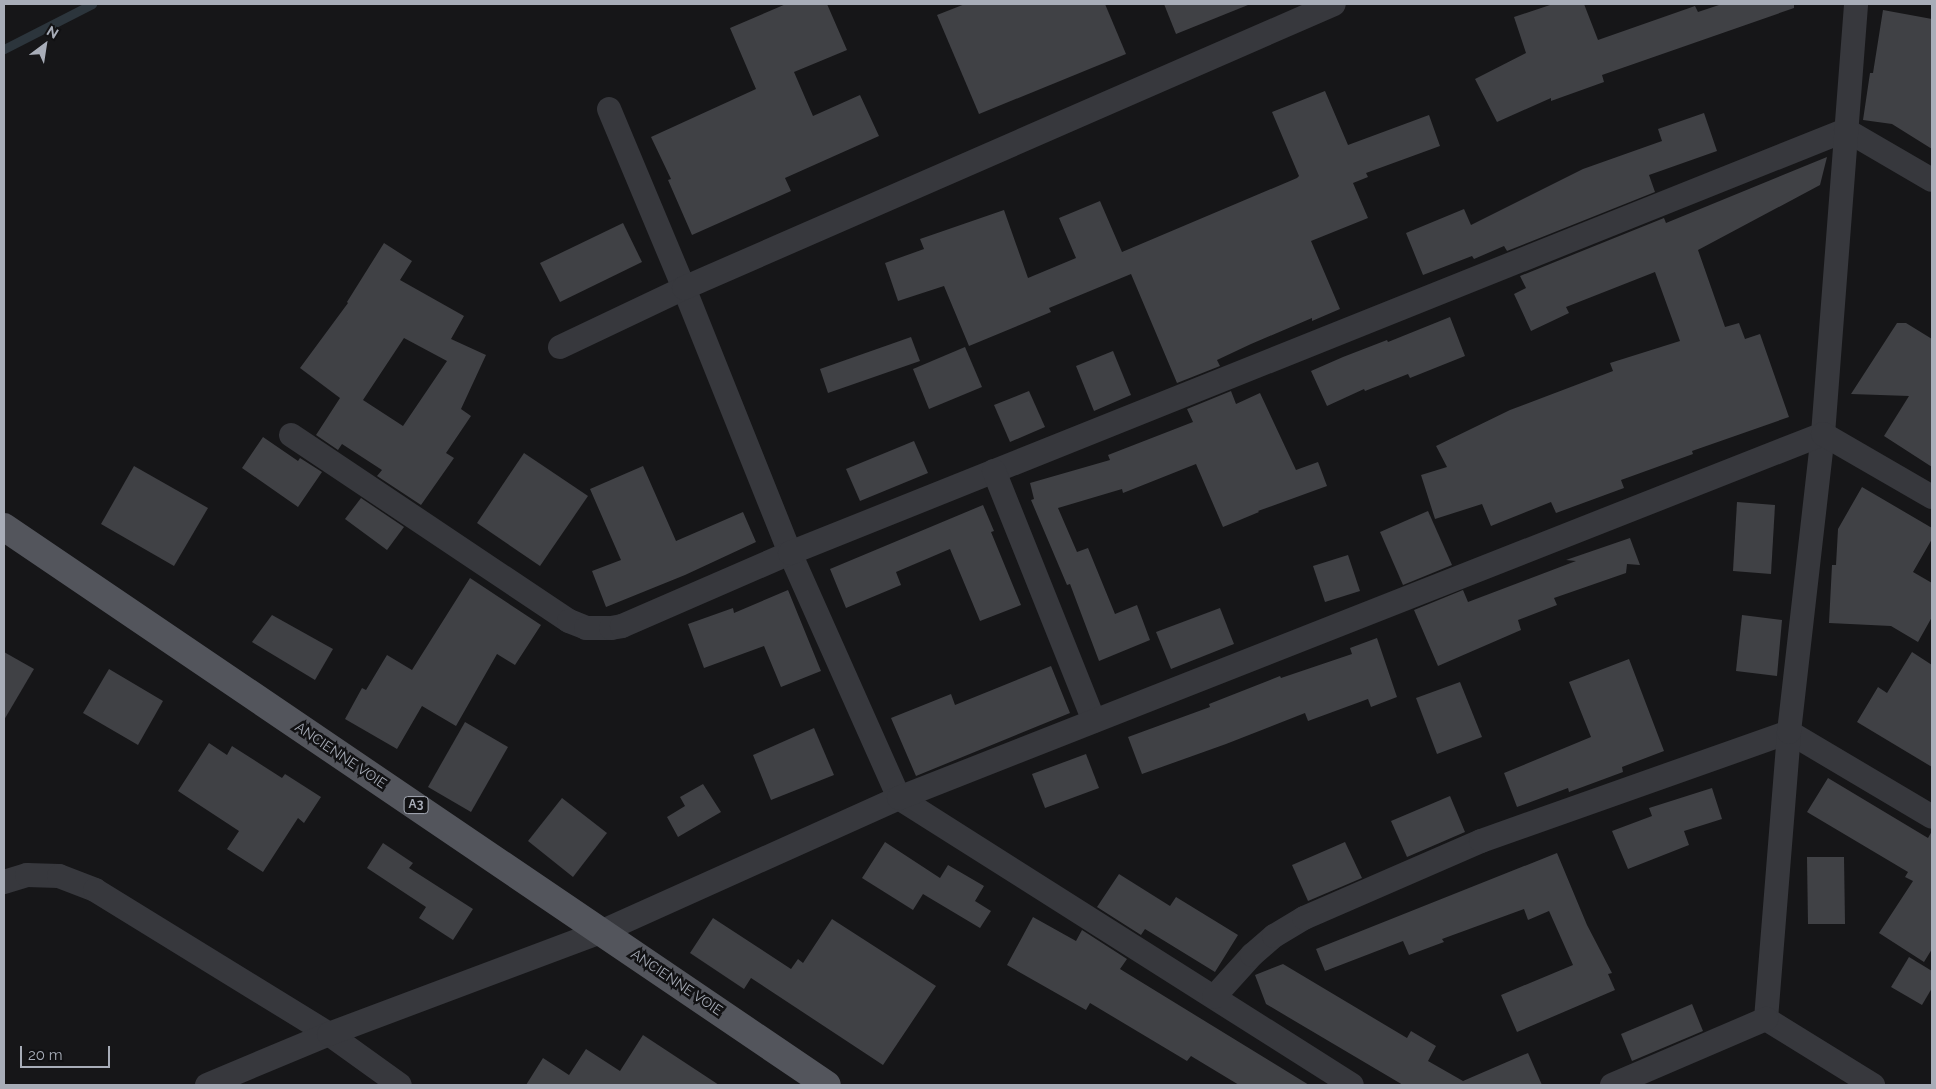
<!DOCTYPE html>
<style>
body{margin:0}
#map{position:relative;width:1936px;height:1089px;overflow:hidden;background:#161618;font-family:Raleway,sans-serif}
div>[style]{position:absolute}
.stream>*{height:9px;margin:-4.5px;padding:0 4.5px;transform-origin:4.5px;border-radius:4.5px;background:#2c353c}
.building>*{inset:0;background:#404145}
.minor>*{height:24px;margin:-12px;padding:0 12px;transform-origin:12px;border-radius:12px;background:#37383d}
.primary>*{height:28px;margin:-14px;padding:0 14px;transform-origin:14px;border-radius:14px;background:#53555c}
span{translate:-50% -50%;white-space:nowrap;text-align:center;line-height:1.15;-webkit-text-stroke:5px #111113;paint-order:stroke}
.shield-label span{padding:1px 4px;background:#111113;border:1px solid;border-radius:4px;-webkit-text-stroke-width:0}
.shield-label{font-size:12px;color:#a8adb8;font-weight:700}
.street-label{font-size:14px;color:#a8adb8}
.frame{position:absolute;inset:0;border:5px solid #a8adb8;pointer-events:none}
.north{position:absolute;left:20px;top:20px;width:50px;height:50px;-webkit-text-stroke:4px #111113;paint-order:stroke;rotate:31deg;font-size:14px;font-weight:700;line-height:20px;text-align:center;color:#a8adb8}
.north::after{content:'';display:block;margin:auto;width:18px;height:22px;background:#a8adb8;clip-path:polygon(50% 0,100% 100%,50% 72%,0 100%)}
.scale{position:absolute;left:20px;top:1046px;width:90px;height:22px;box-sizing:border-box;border:2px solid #a8adb8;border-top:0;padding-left:6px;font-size:15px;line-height:18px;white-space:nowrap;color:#a8adb8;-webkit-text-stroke:4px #111113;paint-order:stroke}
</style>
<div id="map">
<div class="stream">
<div style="left:4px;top:49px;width:99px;rotate:-27.1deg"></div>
</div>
<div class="building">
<div style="clip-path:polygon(786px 4px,827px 4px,847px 50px,794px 72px,813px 116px,860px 95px,879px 136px,785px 178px,791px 191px,692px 235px,668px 180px,671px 179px,651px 137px,756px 89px,730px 28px)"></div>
<div style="clip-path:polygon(965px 4px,1105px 4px,1126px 54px,979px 114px,937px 15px)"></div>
<div style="clip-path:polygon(1164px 4px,1248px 4px,1248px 5px,1176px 34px)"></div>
<div style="clip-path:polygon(1553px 4px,1584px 4px,1598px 40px,1695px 6px,1698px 12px,1722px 4px,1794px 4px,1794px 8px,1602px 75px,1604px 82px,1551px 101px,1551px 98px,1497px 122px,1475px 79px,1526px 53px,1514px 17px)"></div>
<div style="clip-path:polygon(1883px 10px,1932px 19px,1932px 149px,1892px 124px,1863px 120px,1870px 73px,1873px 73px)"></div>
<div style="clip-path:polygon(1325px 91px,1348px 145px,1429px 115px,1440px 146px,1366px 173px,1368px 177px,1353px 183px,1368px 218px,1311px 241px,1340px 309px,1312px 321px,1312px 318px,1251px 344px,1217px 360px,1220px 366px,1177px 383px,1131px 274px,1049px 308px,1051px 312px,969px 346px,944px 286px,898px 301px,885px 263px,924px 249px,920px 239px,1004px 210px,1028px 278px,1076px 258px,1059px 218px,1100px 201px,1122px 252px,1297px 178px,1299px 176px,1272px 112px)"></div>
<div style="clip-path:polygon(1704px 113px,1717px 151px,1649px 175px,1655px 192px,1507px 251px,1504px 246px,1474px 259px,1472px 256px,1423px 275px,1406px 233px,1464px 209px,1471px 225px,1583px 169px,1662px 141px,1658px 129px)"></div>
<div style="clip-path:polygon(1827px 157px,1820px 185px,1698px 250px,1725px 327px,1739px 323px,1745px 339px,1760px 334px,1789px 417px,1692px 451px,1693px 454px,1621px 480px,1624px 488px,1556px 513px,1551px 502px,1491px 526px,1482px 504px,1435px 519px,1421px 475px,1447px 467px,1436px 446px,1510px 410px,1613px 371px,1610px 363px,1680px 341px,1655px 272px,1566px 307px,1569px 313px,1531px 331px,1514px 294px,1526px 288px,1520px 276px,1664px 218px,1666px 223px)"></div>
<div style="clip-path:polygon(623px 223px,642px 262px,560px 302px,540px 263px)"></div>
<div style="clip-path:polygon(evenodd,384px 243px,412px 261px,400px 280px,464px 316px,451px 339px,486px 355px,461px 409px,471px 416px,446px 453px,454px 458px,421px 505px,377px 476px,382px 470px,342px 444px,338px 450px,316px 435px,340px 398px,300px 368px,348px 303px,347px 302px,384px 243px,404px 338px,447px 361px,403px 426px,363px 400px,404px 338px)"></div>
<div style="clip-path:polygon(1450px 317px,1465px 356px,1410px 378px,1408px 374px,1365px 391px,1364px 389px,1327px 406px,1311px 371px,1343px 357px,1387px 340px,1388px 342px)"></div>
<div style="clip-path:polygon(1897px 323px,1906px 323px,1932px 339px,1932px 467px,1884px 436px,1909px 396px,1851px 394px)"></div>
<div style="clip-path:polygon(911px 337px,920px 361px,828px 393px,820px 369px)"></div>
<div style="clip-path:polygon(965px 347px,982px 387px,929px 409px,913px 369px)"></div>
<div style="clip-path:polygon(1113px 351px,1131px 395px,1094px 411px,1076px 366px)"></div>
<div style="clip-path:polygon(1029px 391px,1045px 427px,1010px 442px,994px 405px)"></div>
<div style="clip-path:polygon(1231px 391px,1236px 404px,1260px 393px,1296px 470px,1318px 462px,1327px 486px,1258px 511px,1259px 512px,1223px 527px,1196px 464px,1123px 493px,1122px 489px,1058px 508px,1077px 552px,1088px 548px,1115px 614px,1137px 605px,1150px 640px,1099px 661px,1070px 584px,1067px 585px,1031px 500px,1034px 499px,1030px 483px,1110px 460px,1108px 455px,1193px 422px,1187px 409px)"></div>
<div style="clip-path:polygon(263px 437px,298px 461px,300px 458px,322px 472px,298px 507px,242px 468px)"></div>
<div style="clip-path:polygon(914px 441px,928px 473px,860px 501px,846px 469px)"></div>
<div style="clip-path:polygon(524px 453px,588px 496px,540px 566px,477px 523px)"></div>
<div style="clip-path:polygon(134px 466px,208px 508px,174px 566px,101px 524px)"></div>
<div style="clip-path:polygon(643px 466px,676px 541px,743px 512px,756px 542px,685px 575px,606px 607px,592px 571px,621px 560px,590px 489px)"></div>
<div style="clip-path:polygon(1862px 487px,1932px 528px,1932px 539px,1913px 572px,1932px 583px,1932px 617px,1918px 642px,1891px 626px,1829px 623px,1832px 565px,1836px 565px,1838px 529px)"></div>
<div style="clip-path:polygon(361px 498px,404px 527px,387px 550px,345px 519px)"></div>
<div style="clip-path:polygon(1737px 502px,1775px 505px,1771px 574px,1733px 571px)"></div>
<div style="clip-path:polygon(983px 505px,994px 531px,991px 532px,1021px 605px,980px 621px,950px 549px,896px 572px,901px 585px,846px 608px,830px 569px)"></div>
<div style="clip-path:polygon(1428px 511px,1452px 565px,1403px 585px,1380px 532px)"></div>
<div style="clip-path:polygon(1630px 538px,1640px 565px,1627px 564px,1626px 573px,1554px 598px,1557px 605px,1518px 620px,1521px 630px,1438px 666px,1414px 610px,1463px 590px,1468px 602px,1576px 561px,1566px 560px)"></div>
<div style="clip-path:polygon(1348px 555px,1360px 591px,1325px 602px,1313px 566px)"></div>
<div style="clip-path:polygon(470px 578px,541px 625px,515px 665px,497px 654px,456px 726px,422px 706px,397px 749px,345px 719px,362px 688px,366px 690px,387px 655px,412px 670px)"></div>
<div style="clip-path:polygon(788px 590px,821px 671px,781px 687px,764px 646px,704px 668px,688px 624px,733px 608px,734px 613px)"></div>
<div style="clip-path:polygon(1220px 608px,1234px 644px,1171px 669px,1156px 632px)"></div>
<div style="clip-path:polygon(272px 615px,333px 649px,315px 680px,252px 642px)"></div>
<div style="clip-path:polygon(1742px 615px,1782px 620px,1777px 676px,1736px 671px)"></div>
<div style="clip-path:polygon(1377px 638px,1397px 697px,1371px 707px,1368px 699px,1308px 721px,1305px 713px,1226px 744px,1142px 774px,1128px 737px,1210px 707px,1209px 704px,1280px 676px,1281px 678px,1352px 654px,1350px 648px)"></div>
<div style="clip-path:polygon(4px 652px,34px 669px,4px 720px)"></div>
<div style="clip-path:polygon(1912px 652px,1932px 665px,1932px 767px,1857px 722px,1878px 687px,1887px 693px)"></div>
<div style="clip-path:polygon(1629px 659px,1664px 751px,1622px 767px,1623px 772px,1569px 792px,1568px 788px,1517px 807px,1504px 773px,1591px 737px,1569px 682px)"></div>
<div style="clip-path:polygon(1051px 666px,1070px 713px,916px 776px,891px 718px,951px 694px,955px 705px)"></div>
<div style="clip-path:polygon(109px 669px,163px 701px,138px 745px,83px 713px)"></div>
<div style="clip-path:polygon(1460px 682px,1482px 737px,1437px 754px,1416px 698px)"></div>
<div style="clip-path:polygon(465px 722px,508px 747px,471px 812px,428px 787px)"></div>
<div style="clip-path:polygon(814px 728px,834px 775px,771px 800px,753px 755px)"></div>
<div style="clip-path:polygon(209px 743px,227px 755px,232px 746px,282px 778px,285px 774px,321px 797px,304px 823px,298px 818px,263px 872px,227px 849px,239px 831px,178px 791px)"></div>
<div style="clip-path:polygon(1086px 754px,1099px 788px,1045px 808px,1032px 774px)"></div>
<div style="clip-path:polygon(1828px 778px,1928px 838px,1932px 831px,1932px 949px,1924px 962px,1879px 933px,1913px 881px,1905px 877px,1908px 872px,1807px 812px)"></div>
<div style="clip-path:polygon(703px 784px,721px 812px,678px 837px,667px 817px,685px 806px,680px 797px)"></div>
<div style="clip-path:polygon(1712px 788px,1722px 819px,1684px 831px,1689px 845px,1628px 869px,1612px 831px,1652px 816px,1649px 808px)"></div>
<div style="clip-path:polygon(1450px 796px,1465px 832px,1407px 857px,1391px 821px)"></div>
<div style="clip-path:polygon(562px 798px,607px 833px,573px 877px,528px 841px)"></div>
<div style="clip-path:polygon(885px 842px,940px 878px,948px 865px,984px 886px,975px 901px,991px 911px,980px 928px,923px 894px,913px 910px,862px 878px)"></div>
<div style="clip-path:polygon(1345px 842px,1362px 878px,1308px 901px,1292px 865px)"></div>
<div style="clip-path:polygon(383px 843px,413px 863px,409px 868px,473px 909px,453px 940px,419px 918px,426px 907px,367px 868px)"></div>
<div style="clip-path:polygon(1557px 853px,1587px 925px,1612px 973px,1608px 974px,1615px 990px,1517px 1032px,1501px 995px,1573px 965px,1549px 911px,1528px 920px,1524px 909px,1442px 939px,1444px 942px,1409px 955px,1403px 941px,1325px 971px,1316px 949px)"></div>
<div style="clip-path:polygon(1807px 857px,1844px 857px,1845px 924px,1808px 924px)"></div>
<div style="clip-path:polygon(1119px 874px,1170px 906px,1176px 897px,1238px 935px,1215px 972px,1145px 929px,1141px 935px,1097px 907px)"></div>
<div style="clip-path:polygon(1033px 917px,1076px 941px,1082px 930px,1127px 959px,1120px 969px,1309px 1085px,1239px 1085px,1191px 1056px,1187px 1061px,1090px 1003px,1086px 1010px,1007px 965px)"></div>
<div style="clip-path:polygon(713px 918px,791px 969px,798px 959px,803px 963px,832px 919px,936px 986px,883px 1065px,751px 978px,744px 989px,690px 953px)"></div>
<div style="clip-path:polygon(1909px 957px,1932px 971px,1932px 988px,1922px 1005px,1891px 987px)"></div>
<div style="clip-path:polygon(1283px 964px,1407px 1038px,1411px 1031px,1436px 1046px,1428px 1061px,1463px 1081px,1528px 1053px,1542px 1085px,1403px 1085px,1266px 1004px,1255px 975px)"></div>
<div style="clip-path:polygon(1692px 1004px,1703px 1031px,1632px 1061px,1621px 1034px)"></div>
<div style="clip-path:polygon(643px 1035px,719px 1085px,526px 1085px,543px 1058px,569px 1075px,586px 1049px,620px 1071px)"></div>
</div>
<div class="minor">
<div style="left:609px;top:109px;width:194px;rotate:67.3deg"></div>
<div style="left:684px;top:288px;width:285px;rotate:68.2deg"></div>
<div style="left:790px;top:553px;width:268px;rotate:66deg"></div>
<div style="left:899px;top:798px;width:536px;rotate:32.36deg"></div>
<div style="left:560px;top:347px;width:137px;rotate:-25.4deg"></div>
<div style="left:684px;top:288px;width:709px;rotate:-23.6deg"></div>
<div style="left:291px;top:435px;width:334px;rotate:33.8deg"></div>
<div style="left:569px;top:621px;width:18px;rotate:22deg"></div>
<div style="left:586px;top:628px;width:25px"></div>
<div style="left:611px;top:628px;width:11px;rotate:-10deg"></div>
<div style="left:622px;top:626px;width:183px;rotate:-23.5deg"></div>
<div style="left:790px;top:553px;width:1138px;rotate:-21.83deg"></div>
<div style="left:1846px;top:130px;width:99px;rotate:30.2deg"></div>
<div style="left:994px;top:471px;width:269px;rotate:68.2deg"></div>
<div style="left:4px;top:882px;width:24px;rotate:-17deg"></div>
<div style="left:27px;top:875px;width:32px;rotate:2deg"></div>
<div style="left:59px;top:876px;width:39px;rotate:21deg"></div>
<div style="left:95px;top:890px;width:275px;rotate:31.6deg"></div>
<div style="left:329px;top:1034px;width:87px;rotate:35.7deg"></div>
<div style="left:1214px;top:997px;width:57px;rotate:-47.9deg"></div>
<div style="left:1252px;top:955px;width:29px;rotate:-41deg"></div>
<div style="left:1274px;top:936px;width:35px;rotate:-31deg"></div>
<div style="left:1304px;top:918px;width:193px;rotate:-23.5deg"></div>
<div style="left:1481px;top:841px;width:327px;rotate:-19.5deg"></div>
<div style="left:1789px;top:732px;width:166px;rotate:30.7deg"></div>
<div style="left:1766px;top:1019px;width:288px;rotate:-85.4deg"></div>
<div style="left:1789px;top:732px;width:300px;rotate:-83.5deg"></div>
<div style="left:1823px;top:434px;width:431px;rotate:-85.6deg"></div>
<div style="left:1766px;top:1019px;width:126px;rotate:31.7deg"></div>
<div style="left:207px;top:1085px;width:132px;rotate:-22.7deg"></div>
<div style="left:329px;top:1034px;width:293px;rotate:-20.6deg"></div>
<div style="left:603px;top:931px;width:325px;rotate:-24.2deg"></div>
<div style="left:899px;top:798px;width:993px;rotate:-21.5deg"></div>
<div style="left:1823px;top:434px;width:126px;rotate:30deg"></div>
<div style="left:1612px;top:1085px;width:168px;rotate:-23.2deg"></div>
</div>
<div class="primary">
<div style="left:4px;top:527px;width:994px;rotate:34.14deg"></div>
</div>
<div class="shield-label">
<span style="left:416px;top:805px">A3</span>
</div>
<div class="street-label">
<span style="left:341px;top:755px;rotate:34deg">ANCIENNE VOIE</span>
<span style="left:677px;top:982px;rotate:34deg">ANCIENNE VOIE</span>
</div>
<div class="frame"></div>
<div class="north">N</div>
<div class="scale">20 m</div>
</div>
